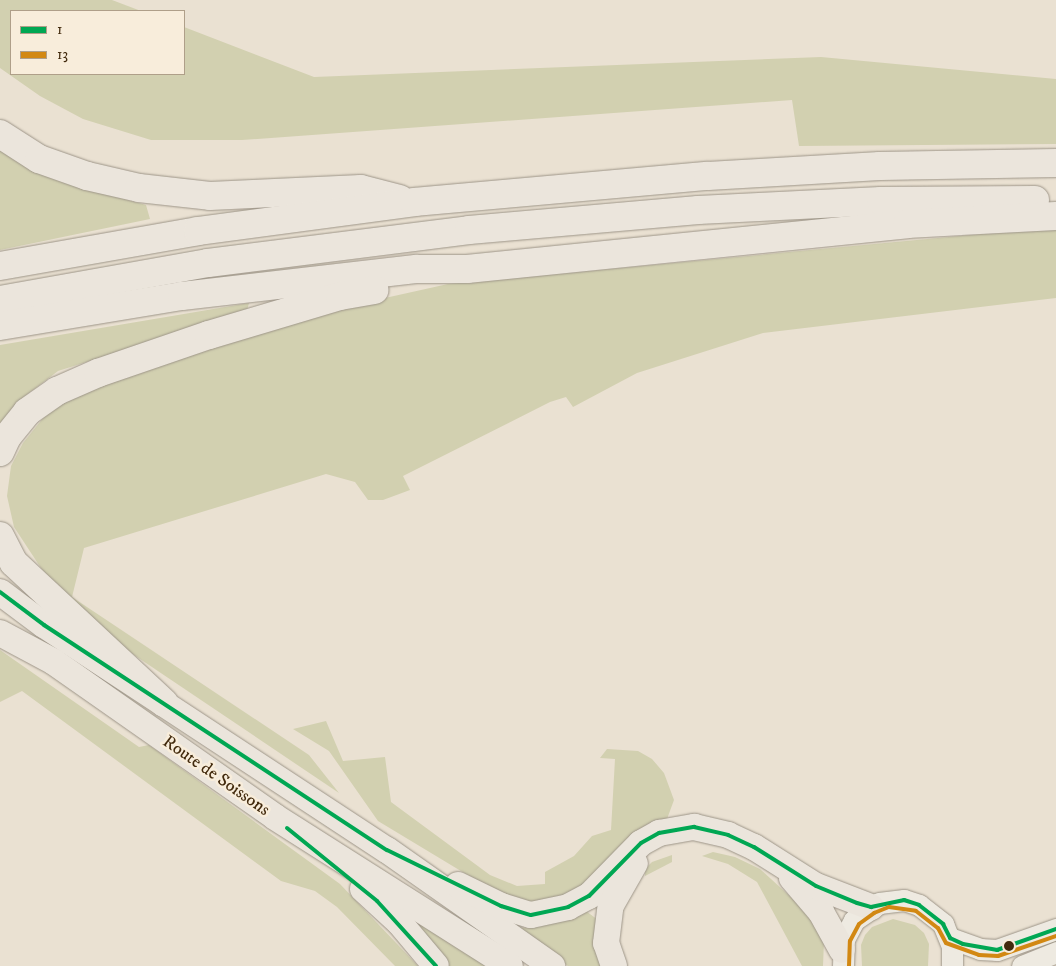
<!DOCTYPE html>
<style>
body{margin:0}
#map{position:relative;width:1056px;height:966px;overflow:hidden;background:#eae1d2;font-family:"IM FELL DW Pica",serif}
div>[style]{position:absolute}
.green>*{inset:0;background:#d2d0b0}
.roads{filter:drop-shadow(0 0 1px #9d9588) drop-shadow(0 0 1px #9d9588)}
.tertiary>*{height:21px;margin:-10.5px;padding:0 10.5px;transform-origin:10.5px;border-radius:10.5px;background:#eeeae1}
.primary>*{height:26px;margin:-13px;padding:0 13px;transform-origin:13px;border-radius:13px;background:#ebe5dc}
.motorway>*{height:28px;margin:-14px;padding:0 14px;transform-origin:14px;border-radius:14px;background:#ebe5dc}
.bus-1>*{height:4px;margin:-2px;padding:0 2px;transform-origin:2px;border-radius:2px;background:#00a753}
.bus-2>*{height:4px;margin:-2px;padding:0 2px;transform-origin:2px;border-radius:2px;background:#d28813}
.dots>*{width:14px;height:14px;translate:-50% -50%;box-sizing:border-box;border:2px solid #f8eddb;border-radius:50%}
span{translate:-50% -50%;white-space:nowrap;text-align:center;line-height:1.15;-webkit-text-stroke:5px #f8eddb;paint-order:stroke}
.street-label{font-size:18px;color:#422a0d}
.legend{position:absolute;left:10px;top:10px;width:175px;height:65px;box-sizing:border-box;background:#f8eddb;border:1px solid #af9f89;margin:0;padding:6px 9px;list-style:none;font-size:15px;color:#422a0d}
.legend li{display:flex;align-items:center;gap:10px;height:25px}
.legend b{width:25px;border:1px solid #af9f89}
</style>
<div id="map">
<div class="green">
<div style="clip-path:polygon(0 0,112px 0,141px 11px,11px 11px,11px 74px,184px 74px,184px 27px,314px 77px,821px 57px,1056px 79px,1056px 144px,799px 146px,792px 100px,242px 140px,151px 140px,83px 119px,40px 96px,0 68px)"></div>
<div style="clip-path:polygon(0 149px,110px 195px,146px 205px,150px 219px,0 250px)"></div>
<div style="clip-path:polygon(1056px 227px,1056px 298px,763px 333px,637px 373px,573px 407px,566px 397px,550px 402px,403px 476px,410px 490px,383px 500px,368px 500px,355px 482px,326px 474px,84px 548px,72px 597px,309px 755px,339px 793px,85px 622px,58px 594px,14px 527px,7px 496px,11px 466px,23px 443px,48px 412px,92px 387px,313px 314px,448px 284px)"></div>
<div style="clip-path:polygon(249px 303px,247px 311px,58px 371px,16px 403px,0 427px,0 345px)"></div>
<div style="clip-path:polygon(0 650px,139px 747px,149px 745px,340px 884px,418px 966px,395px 966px,337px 907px,315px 891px,281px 881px,22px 691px,0 702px)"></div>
<div style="clip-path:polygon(326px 721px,343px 761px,385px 757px,391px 802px,490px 875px,517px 886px,545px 884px,545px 872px,574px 856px,592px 836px,611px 830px,615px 759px,600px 758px,607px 749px,638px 751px,652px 759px,664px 773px,674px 800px,667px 819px,582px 886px,546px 905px,504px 897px,378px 821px,329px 751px,293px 729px)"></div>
<div style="clip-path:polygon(713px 852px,735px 857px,760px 869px,806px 911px,824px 941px,823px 966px,802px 966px,757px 882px,728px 864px,702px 856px)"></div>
<div style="clip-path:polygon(672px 855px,672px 862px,645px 876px,645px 869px,652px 862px)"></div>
<div style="clip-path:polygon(582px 908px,598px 920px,600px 966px,568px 966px,513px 928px,540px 927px)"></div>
<div style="clip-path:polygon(893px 919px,915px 925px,924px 933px,929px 944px,928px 966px,862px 966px,861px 945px,865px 935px,872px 927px)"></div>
<div style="clip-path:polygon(421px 922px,486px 966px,448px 966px,416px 927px)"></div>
</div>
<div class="roads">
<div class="tertiary">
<div style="left:950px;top:938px;width:32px;rotate:20deg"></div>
<div style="left:980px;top:949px;width:17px;rotate:3deg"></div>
<div style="left:997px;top:950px;width:63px;rotate:-19.6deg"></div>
<div style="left:843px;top:966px;width:27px;rotate:-88deg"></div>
<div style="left:844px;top:939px;width:21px;rotate:-62deg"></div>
<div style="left:854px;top:920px;width:30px;rotate:-34deg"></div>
<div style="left:879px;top:903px;width:25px;rotate:-7deg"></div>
<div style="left:904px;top:900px;width:16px;rotate:18deg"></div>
<div style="left:919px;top:905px;width:31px;rotate:38deg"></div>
<div style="left:943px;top:924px;width:24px;rotate:68deg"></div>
<div style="left:952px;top:946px;width:20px;rotate:90deg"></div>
<div style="left:1022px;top:966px;width:37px;rotate:-22deg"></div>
</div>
<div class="primary">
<div style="left:0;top:592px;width:55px;rotate:36.9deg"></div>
<div style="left:44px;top:625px;width:410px;rotate:33.3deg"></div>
<div style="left:387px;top:850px;width:202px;rotate:35.1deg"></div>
<div style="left:0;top:633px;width:61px;rotate:28.2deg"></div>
<div style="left:54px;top:662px;width:270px;rotate:35deg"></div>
<div style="left:275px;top:817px;width:278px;rotate:32.4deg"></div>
<div style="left:792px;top:878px;width:45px;rotate:49.5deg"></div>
<div style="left:821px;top:912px;width:43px;rotate:61.1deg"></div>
<div style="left:458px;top:885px;width:48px;rotate:26deg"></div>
<div style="left:501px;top:906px;width:31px;rotate:17deg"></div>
<div style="left:531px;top:915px;width:38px;rotate:-12deg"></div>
<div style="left:568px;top:907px;width:24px;rotate:-28deg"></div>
<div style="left:589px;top:896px;width:74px;rotate:-45.5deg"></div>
<div style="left:641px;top:843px;width:21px;rotate:-29deg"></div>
<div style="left:659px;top:833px;width:36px;rotate:-10deg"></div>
<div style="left:694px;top:827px;width:35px;rotate:13deg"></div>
<div style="left:728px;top:835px;width:29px;rotate:25deg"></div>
<div style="left:754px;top:847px;width:73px;rotate:32.2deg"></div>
<div style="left:816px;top:886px;width:59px;rotate:20.9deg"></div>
<div style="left:363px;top:889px;width:49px;rotate:42.5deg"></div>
<div style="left:399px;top:922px;width:57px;rotate:49.9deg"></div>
<div style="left:614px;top:966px;width:24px;rotate:-109deg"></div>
<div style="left:606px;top:943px;width:38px;rotate:-83deg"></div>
<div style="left:611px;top:905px;width:48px;rotate:-60.3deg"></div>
</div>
<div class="motorway">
<div style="left:0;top:134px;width:46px;rotate:32.7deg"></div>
<div style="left:39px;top:159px;width:51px;rotate:19.5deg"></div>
<div style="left:87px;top:176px;width:53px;rotate:13deg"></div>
<div style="left:139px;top:188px;width:71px;rotate:6.4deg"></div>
<div style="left:210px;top:196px;width:151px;rotate:-2.7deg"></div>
<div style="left:361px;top:189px;width:40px;rotate:14.4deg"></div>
<div style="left:0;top:266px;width:201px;rotate:-10deg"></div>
<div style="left:198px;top:231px;width:218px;rotate:-7.6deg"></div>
<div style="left:414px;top:202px;width:295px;rotate:-5.1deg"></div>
<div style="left:708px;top:176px;width:172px;rotate:-3.3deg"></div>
<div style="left:880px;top:166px;width:176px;rotate:-1deg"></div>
<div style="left:0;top:300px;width:211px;rotate:-10.1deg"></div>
<div style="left:208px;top:263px;width:263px;rotate:-7.2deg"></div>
<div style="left:469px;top:230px;width:230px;rotate:-5deg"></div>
<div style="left:698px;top:210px;width:183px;rotate:-2.8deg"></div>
<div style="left:881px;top:201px;width:154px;rotate:-0.4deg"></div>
<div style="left:0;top:326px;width:184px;rotate:-9.4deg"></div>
<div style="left:182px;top:296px;width:237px;rotate:-6.6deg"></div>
<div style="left:417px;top:269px;width:50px"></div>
<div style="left:467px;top:269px;width:442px;rotate:-5.8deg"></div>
<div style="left:907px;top:224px;width:149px;rotate:-3.1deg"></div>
<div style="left:0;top:452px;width:17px;rotate:-65deg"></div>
<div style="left:7px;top:437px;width:32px;rotate:-51deg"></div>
<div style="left:27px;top:412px;width:37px;rotate:-35deg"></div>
<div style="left:57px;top:391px;width:45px;rotate:-23.7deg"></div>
<div style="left:98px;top:373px;width:117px;rotate:-18.9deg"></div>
<div style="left:209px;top:335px;width:137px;rotate:-16.6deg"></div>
<div style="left:340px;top:296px;width:35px;rotate:-10deg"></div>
<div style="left:0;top:536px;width:30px;rotate:63deg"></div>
<div style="left:14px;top:563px;width:205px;rotate:43deg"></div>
</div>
</div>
<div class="bus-1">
<div style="left:0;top:592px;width:55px;rotate:36.9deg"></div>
<div style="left:44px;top:625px;width:410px;rotate:33.3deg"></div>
<div style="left:387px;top:850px;width:127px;rotate:26.2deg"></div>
<div style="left:501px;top:906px;width:31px;rotate:17deg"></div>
<div style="left:531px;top:915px;width:38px;rotate:-12deg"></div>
<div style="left:568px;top:907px;width:24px;rotate:-28deg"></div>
<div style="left:589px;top:896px;width:74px;rotate:-45.5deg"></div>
<div style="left:641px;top:843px;width:21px;rotate:-29deg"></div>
<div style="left:659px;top:833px;width:36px;rotate:-10deg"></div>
<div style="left:694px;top:827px;width:35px;rotate:13deg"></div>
<div style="left:728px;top:835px;width:29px;rotate:25deg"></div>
<div style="left:754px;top:847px;width:73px;rotate:32.2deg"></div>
<div style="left:816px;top:886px;width:44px;rotate:22.5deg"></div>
<div style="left:857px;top:903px;width:15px;rotate:16deg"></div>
<div style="left:871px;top:907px;width:34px;rotate:-12deg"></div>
<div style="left:904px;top:900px;width:16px;rotate:18deg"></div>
<div style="left:919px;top:905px;width:31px;rotate:38deg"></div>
<div style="left:943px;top:924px;width:16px;rotate:63deg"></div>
<div style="left:950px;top:938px;width:14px;rotate:25deg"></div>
<div style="left:963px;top:944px;width:35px;rotate:10deg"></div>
<div style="left:997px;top:950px;width:63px;rotate:-19.6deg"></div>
<div style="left:287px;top:828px;width:116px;rotate:39deg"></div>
<div style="left:377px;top:901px;width:88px;rotate:47.8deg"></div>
</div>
<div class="bus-2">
<div style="left:849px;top:966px;width:25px;rotate:-88deg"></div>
<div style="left:850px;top:941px;width:19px;rotate:-62deg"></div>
<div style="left:859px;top:924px;width:19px;rotate:-36deg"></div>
<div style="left:874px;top:913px;width:16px;rotate:-22deg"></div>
<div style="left:889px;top:907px;width:27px;rotate:8deg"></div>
<div style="left:916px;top:911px;width:28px;rotate:38deg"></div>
<div style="left:938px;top:928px;width:17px;rotate:62deg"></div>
<div style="left:946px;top:943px;width:35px;rotate:20deg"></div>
<div style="left:979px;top:955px;width:19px;rotate:3deg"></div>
<div style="left:998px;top:956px;width:61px;rotate:-19deg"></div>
</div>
<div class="dots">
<div style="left:1009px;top:946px;background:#422a0d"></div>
</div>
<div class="street-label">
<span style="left:216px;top:776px;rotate:35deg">Route de Soissons</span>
</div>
<ul class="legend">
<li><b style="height:6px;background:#00a753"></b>1</li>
<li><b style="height:6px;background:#d28813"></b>13</li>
</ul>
</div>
